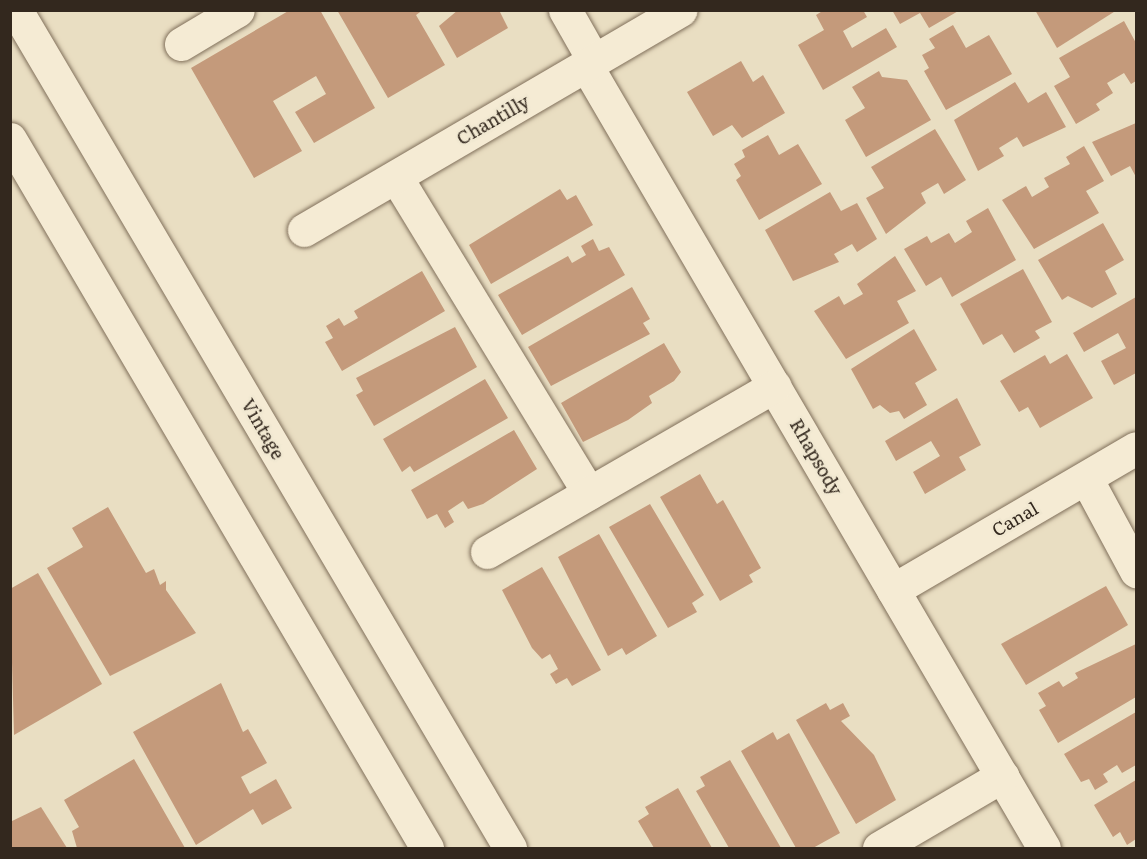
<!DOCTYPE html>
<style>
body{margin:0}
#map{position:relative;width:1147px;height:859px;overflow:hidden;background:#e9dec2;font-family:Literata,serif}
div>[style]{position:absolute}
.building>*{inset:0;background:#c49a7b}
.roads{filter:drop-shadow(0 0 2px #81705b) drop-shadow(0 0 2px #81705b)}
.minor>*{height:33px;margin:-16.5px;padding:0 16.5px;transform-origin:16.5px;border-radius:16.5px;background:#f5ebd4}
span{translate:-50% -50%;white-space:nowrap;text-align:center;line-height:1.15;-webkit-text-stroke:5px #f1e8d1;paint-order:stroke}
.street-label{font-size:18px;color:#33281e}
.frame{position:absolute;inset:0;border:12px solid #33281e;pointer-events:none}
</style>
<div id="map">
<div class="building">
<div style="clip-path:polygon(290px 10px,320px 10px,375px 108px,314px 143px,295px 112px,326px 94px,316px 76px,273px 101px,302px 151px,254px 178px,191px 68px)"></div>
<div style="clip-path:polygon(337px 10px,423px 10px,416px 15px,445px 65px,388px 98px)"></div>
<div style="clip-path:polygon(458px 10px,499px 10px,508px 28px,457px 58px,439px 26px)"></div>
<div style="clip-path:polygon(824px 10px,863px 10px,867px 17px,843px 31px,852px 48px,886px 28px,897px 47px,823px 90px,798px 45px,824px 30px,816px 15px)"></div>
<div style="clip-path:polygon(892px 10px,960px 10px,929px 28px,920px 13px,900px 24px)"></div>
<div style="clip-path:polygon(1035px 10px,1117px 10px,1057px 48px)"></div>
<div style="clip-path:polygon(1124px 21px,1136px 43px,1136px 81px,1131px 84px,1124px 73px,1107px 83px,1113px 93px,1096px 104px,1100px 110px,1076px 124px,1054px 86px,1070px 77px,1059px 58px)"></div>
<div style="clip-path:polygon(953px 25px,966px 48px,989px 35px,1012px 74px,946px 110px,924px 71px,929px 68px,922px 55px,935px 48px,929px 39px)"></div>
<div style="clip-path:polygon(741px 61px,753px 82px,763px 75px,785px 113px,742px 138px,732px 125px,713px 136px,687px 92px)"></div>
<div style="clip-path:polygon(879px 71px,882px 77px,907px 80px,931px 120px,866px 157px,845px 120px,865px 108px,852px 87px)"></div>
<div style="clip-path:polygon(1015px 82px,1028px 103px,1046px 92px,1066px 127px,1023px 147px,1017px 137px,999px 148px,1004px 156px,978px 171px,954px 120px)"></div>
<div style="clip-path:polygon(1136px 123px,1136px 177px,1130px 166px,1111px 176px,1092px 142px)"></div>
<div style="clip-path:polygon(935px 129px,966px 180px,944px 194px,938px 183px,921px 193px,926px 203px,886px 234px,866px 198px,884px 188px,871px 167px)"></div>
<div style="clip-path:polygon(768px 135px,779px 155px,798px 144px,822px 184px,759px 220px,736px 180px,741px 176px,734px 164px,745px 157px,742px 150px)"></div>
<div style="clip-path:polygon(1084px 146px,1104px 181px,1086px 191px,1099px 213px,1034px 249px,1002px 200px,1026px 186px,1032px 197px,1049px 187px,1044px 178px,1070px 164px,1066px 157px)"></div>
<div style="clip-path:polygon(560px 189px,567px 200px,576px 195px,593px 225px,491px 284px,469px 245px)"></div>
<div style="clip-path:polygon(830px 192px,841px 211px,857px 203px,877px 239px,857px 252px,852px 244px,834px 254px,839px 262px,793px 281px,765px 230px)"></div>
<div style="clip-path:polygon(988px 208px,1016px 260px,952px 297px,941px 277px,926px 286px,904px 249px,927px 236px,931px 243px,949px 233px,955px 243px,972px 232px,966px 221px)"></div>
<div style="clip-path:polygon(1103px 223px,1124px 260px,1105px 271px,1117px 294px,1092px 308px,1068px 296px,1062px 300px,1038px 260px)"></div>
<div style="clip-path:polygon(593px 239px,599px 251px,609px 247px,625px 275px,522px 335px,498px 295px,568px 256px,572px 263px,586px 255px,581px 246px)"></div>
<div style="clip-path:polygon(895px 256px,916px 291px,897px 301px,909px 323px,846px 359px,814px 311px,839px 296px,844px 305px,863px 294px,857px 284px)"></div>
<div style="clip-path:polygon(1023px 269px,1052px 322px,1035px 331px,1040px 338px,1014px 353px,1002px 334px,983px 345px,960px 304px)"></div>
<div style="clip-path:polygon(422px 271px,445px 311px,342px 371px,325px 342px,333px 338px,326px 326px,339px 318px,344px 326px,358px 318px,354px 311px)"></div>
<div style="clip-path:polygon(632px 287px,650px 319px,643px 323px,650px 334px,551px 386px,528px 347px)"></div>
<div style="clip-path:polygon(1136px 297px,1136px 373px,1114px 385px,1101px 361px,1126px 348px,1118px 333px,1084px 352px,1073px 333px)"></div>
<div style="clip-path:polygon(455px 327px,477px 367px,374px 426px,356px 395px,363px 391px,356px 378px)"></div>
<div style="clip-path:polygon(914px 329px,937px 370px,915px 383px,927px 405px,904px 419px,899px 411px,890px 413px,880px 405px,873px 409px,851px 369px)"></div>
<div style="clip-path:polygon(664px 343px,681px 372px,674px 381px,649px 396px,652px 403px,628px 420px,583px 442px,561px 403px)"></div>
<div style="clip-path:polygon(1067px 354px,1093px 398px,1040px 428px,1028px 407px,1019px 412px,1000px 381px,1045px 355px,1050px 364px)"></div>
<div style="clip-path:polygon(485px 379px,508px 418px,414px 472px,410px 466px,402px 472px,383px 439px)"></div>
<div style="clip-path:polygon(957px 398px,981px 445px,959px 457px,966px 470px,925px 494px,913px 472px,940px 456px,931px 441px,896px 461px,885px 441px)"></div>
<div style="clip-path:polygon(514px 430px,537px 469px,483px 504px,468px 509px,463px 501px,448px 511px,454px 522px,445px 528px,437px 514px,427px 519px,411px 490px)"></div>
<div style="clip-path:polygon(700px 474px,717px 504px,723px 500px,761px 568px,749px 575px,753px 582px,720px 601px,660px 497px)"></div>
<div style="clip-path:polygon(650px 504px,704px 595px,692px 603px,697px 612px,668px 628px,609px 527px)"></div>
<div style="clip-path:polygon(108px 507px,146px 573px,154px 569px,160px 585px,166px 581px,166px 590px,196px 633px,110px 676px,47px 568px,83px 547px,72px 528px)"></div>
<div style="clip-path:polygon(599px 534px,657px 636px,626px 655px,622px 648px,608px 656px,558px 557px)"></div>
<div style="clip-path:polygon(542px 567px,601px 670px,572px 686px,567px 678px,556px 684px,550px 674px,558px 669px,550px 654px,542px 659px,532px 648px,502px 590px)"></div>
<div style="clip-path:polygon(38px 573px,102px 684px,14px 735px,10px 589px)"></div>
<div style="clip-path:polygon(1106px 586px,1128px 625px,1026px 685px,1001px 644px)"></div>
<div style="clip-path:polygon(1136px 644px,1136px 697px,1058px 743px,1039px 710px,1046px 706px,1038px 693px,1059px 681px,1063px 687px,1078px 678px,1075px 673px)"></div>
<div style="clip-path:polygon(221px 683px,243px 732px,248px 729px,267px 763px,241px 777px,250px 794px,276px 779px,292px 808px,262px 825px,253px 809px,196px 845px,133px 732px)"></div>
<div style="clip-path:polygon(826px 703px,830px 710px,843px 703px,850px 716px,841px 721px,874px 755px,896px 800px,856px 824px,796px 720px)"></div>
<div style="clip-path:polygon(1136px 712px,1136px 765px,1122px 773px,1117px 765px,1103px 774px,1108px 782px,1095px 790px,1089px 779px,1081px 782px,1064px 754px)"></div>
<div style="clip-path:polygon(773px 732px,777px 740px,789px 733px,840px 833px,813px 848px,796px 848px,741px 751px)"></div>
<div style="clip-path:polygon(134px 759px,185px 848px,77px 848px,72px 831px,79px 827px,64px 800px)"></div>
<div style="clip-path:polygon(730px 760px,781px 848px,729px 848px,696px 791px,705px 786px,700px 777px)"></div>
<div style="clip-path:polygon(1136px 780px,1136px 839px,1127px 845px,1120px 832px,1113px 837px,1094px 805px)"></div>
<div style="clip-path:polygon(678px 788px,712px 848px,654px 848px,638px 821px,649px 814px,645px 807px)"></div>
<div style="clip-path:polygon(41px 807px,67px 848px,10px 848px,10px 822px)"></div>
</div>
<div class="roads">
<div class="minor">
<div style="left:16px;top:10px;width:973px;rotate:59.48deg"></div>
<div style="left:565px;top:10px;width:59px;rotate:60.4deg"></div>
<div style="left:181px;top:44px;width:66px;rotate:-30.8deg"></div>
<div style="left:586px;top:65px;width:907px;rotate:59.68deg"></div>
<div style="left:10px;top:139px;width:823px;rotate:59.54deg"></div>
<div style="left:396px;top:177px;width:370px;rotate:58.6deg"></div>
<div style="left:304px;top:230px;width:436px;rotate:-30.3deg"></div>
<div style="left:1086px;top:478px;width:106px;rotate:61.7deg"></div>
<div style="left:487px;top:552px;width:332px;rotate:-30deg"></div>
<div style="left:893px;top:590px;width:281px;rotate:-30.3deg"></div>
<div style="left:879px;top:848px;width:143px;rotate:-30.3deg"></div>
</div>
</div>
<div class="street-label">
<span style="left:493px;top:120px;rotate:-30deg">Chantilly</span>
<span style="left:263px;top:429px;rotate:60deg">Vintage</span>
<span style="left:816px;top:457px;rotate:60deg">Rhapsody</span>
<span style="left:1015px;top:519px;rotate:-30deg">Canal</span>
</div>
<div class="frame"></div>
</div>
